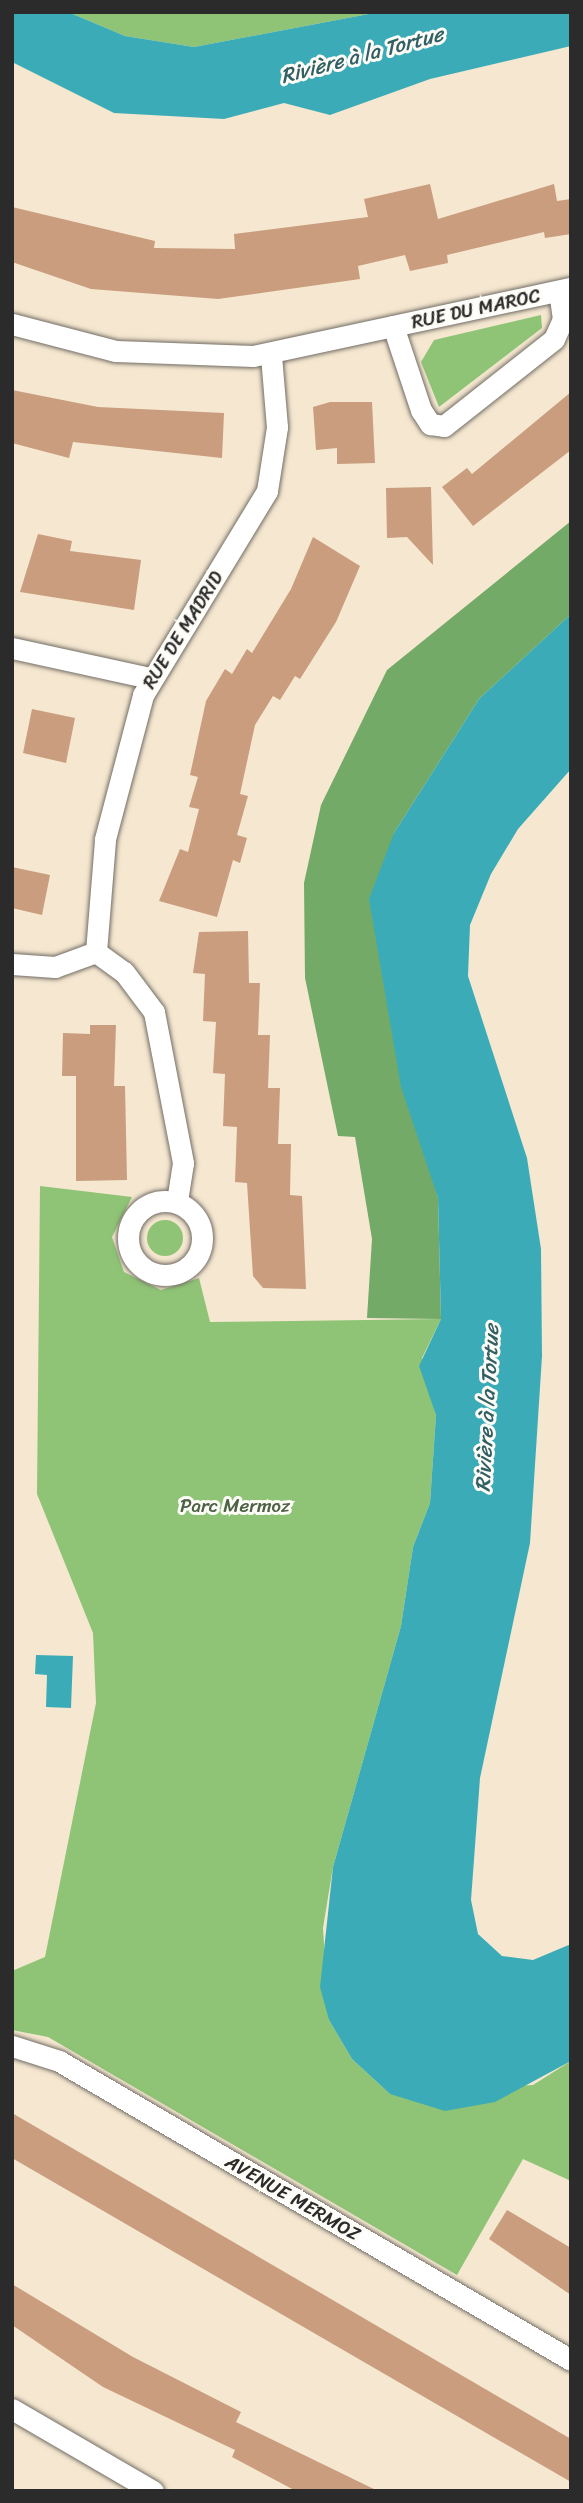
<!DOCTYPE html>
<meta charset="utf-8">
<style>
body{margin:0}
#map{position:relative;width:583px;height:2503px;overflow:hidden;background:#f5e7d0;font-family:Sriracha,sans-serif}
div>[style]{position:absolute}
.green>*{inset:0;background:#8fc476}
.round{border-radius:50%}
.forest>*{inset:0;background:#73aa67}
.water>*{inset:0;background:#3bacb7}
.building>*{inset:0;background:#c99d7e}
.roads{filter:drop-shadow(0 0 2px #726d65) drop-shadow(0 0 2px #726d65)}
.street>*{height:21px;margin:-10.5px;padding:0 10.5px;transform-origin:10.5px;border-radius:10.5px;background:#fff}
.street>.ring{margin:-10.5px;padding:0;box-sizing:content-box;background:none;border:21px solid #fff;border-radius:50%}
span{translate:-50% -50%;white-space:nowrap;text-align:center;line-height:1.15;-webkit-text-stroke:6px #fdfcf7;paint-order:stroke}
.street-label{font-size:19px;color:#2b2b2b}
.park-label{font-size:19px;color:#4e6145}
.water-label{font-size:21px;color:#315f63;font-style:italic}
.frame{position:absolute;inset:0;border:14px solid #2b2b2b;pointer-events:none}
</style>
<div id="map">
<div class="green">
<div style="clip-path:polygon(68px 12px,379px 12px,194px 47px,125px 36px)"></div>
<div style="clip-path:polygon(541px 315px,542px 328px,439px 407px,421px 362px,434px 340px)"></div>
<div style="clip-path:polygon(40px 1186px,132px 1197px,112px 1237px,124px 1272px,161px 1290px,199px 1278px,210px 1322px,441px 1319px,422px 1358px,436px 1415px,430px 1503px,413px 1547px,401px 1626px,333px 1867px,323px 1928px,329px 2020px,352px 2059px,390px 2094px,533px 2085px,571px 2061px,571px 2181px,523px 2159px,457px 2275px,48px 2037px,12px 2030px,12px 1971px,45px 1957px,96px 1703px,93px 1633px,37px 1494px)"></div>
<div class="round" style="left:147px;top:1220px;width:36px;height:36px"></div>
</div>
<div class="forest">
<div style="clip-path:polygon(571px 521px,571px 614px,479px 699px,394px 833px,424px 1144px,438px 1198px,441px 1319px,367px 1318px,372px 1239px,355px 1137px,338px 1136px,305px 978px,304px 883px,321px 805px,387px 670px)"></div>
</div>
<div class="water">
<div style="clip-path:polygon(12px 12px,68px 12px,125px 36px,194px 47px,379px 12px,571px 12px,571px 46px,430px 79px,330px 115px,284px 103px,224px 119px,114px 113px,12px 62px)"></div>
<div style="clip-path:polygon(571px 614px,571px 769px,518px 829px,491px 874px,470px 925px,468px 976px,527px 1158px,541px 1249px,542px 1356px,530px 1543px,480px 1778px,471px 1900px,478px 1934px,502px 1956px,533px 1960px,571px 1944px,571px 2061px,495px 2102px,445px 2111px,390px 2094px,352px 2059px,329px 2020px,320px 1987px,333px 1867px,401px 1626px,413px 1547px,430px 1503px,436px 1415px,419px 1366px,441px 1319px,438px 1198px,401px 1087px,369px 899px,394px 833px,479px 699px)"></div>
<div style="clip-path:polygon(36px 1655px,73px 1656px,71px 1708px,46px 1707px,47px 1675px,35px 1674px)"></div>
</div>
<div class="building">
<div style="clip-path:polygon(430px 184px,438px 219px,554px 184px,557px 201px,571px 199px,571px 234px,545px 238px,544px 232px,447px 255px,448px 263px,410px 271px,405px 255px,358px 266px,360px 279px,218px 299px,91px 289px,12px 262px,12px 207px,155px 241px,154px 248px,235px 249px,234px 234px,368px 217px,364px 199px)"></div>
<div style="clip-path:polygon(12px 390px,98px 407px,224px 413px,222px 458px,73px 442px,69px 458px,12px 443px)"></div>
<div style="clip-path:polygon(571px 392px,571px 450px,473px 526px,442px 487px,467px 468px,472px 474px)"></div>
<div style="clip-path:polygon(330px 402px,372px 402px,375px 463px,337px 464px,337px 448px,316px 450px,313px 407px)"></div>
<div style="clip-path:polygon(431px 487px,433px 565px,407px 537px,387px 538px,386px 488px)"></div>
<div style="clip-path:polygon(38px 534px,72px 541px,70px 551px,141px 560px,134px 610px,20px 592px)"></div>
<div style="clip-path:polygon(313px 537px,360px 566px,336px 622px,300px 679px,295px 676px,280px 700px,273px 696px,255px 725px,240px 794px,248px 796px,237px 835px,247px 838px,240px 863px,233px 860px,217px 917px,159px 901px,180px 849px,188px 852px,199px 809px,189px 807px,198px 777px,190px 775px,206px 701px,225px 669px,232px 674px,247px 649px,252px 653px,291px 589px)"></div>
<div style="clip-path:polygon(32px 709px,75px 718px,66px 763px,23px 753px)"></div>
<div style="clip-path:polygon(12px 867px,50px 875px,42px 915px,12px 908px)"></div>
<div style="clip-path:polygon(248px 931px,249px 983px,260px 983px,258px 1035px,270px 1035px,268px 1088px,280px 1088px,278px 1144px,291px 1144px,290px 1195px,302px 1196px,306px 1289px,263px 1288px,253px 1276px,247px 1183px,235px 1182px,237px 1127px,223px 1126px,225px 1074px,213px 1073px,216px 1022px,203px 1021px,205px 974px,193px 973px,199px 932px)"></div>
<div style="clip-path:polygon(90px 1025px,116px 1025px,114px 1086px,125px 1086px,127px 1180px,76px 1181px,76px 1076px,62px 1076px,63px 1033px,90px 1034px)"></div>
<div style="clip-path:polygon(12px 2113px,571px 2439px,571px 2482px,12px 2158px)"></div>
<div style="clip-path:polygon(507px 2210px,571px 2248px,571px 2295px,489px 2239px)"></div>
<div style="clip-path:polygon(12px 2284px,133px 2357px,241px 2412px,236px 2422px,378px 2491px,296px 2491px,232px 2457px,235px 2450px,103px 2387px,12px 2325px)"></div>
</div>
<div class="roads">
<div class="street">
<div style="left:12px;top:324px;width:107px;rotate:14.6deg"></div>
<div style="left:116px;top:351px;width:137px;rotate:2.1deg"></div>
<div style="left:253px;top:356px;width:325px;rotate:-12.1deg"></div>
<div style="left:393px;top:326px;width:89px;rotate:71.6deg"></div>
<div style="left:421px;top:410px;width:17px;rotate:57deg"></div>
<div style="left:430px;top:424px;width:14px;rotate:8deg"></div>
<div style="left:444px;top:426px;width:140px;rotate:-38.3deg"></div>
<div style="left:554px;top:339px;width:22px;rotate:-66deg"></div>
<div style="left:563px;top:319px;width:28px;rotate:-98deg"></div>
<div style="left:12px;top:648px;width:141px;rotate:12.3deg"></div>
<div style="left:96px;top:952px;width:34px;rotate:36deg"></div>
<div style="left:124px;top:972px;width:50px;rotate:53.1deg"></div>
<div style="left:154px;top:1012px;width:154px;rotate:79.1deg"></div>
<div style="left:183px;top:1163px;width:39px;rotate:99deg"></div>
<div style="left:12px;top:964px;width:43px;rotate:4deg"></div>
<div style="left:55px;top:967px;width:44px;rotate:-20.1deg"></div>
<div style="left:96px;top:952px;width:113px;rotate:-85.4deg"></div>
<div style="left:105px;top:839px;width:149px;rotate:-75.2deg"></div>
<div style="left:143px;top:695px;width:239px;rotate:-58.7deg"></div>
<div style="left:267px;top:491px;width:65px;rotate:-81.1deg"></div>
<div style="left:277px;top:427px;width:72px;rotate:-94.8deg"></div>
<div class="ring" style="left:128px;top:1201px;width:53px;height:53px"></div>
<div style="left:12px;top:2046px;width:49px;rotate:17.7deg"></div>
<div style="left:59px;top:2061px;width:593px;rotate:30.28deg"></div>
<div style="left:12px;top:2409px;width:163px;rotate:30.2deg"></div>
</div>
</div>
<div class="street-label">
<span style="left:476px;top:309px;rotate:-12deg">RUE DU MAROC</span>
<span style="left:183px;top:630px;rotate:-58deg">RUE DE MADRID</span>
<span style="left:293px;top:2198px;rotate:30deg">AVENUE MERMOZ</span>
</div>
<div class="park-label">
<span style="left:235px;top:1506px">Parc Mermoz</span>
</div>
<div class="water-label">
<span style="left:362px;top:55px;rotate:-15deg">Rivière à la Tortue</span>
<span style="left:487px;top:1408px;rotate:-87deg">Rivière à la Tortue</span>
</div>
<div class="frame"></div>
</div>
